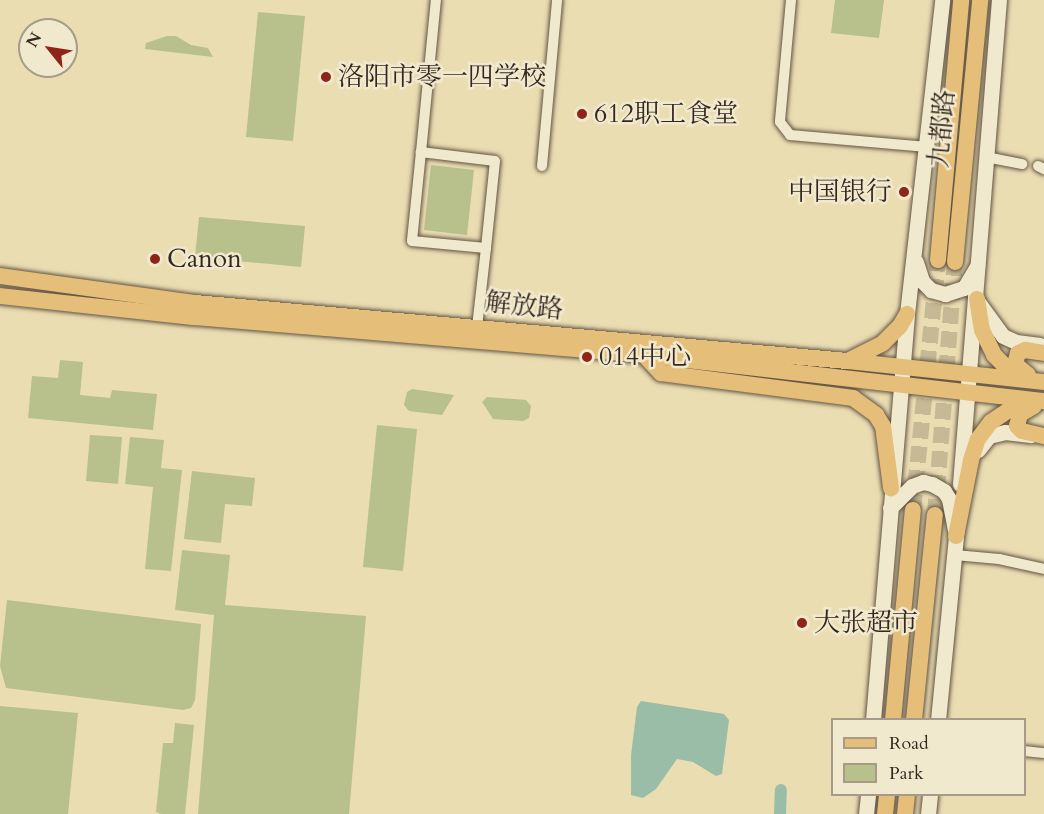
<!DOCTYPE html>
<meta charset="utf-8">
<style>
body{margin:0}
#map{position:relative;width:1044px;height:814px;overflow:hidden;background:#eaddb2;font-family:Cardo,"Noto Serif SC",serif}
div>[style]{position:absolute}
.green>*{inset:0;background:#b8c08c}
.water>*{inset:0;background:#99bda7}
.canal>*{height:12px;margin:-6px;padding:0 6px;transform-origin:6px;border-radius:6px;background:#99bda7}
.primary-tunnel>*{height:16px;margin-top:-8px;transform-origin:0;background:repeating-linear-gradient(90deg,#c6b995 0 16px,transparent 0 24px)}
.roads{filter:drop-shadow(0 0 2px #625444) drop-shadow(0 0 2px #625444)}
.street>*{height:10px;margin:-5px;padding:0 5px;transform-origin:5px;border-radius:5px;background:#f1e9cd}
.secondary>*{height:15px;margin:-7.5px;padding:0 7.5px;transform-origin:7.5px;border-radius:7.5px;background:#f1e9cd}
.primary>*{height:16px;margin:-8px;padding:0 8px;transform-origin:8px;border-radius:8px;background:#e5be79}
.dots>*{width:16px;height:16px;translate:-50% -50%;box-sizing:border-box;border:3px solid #f1e9cd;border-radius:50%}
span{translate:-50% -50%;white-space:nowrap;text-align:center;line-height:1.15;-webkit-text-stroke:5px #f1e9cd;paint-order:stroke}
.poi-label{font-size:26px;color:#352720}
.left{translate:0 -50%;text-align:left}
.right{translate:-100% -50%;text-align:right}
.street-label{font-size:26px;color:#352720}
.legend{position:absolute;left:831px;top:718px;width:195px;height:78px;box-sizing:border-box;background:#f1e9cd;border:2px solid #a69b88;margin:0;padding:8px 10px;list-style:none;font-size:18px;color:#352720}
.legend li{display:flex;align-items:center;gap:12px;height:30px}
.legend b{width:30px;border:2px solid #a69b88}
.north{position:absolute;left:18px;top:18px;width:60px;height:60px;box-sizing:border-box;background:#f1e9cd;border:2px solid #a69b88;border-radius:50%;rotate:300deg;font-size:16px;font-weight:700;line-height:24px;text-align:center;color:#352720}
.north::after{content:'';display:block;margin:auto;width:21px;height:27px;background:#8f2418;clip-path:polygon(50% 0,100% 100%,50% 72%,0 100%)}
</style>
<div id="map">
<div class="green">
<div style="clip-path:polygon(835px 0,884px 0,879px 38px,831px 33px)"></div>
<div style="clip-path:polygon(258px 12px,305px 16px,293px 141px,246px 137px)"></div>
<div style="clip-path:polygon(167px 36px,176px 36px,191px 45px,208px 48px,213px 57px,145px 49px,146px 43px)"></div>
<div style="clip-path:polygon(431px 165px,474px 170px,467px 235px,424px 230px)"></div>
<div style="clip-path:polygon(199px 217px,305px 226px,301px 267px,195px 257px)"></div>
<div style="clip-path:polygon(60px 360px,83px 362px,80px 395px,110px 398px,112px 390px,157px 394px,153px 430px,28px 418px,32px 376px,58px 378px)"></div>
<div style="clip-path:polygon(412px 389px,454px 395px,442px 415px,409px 411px,404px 405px,407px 392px)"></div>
<div style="clip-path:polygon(487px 397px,526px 400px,531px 406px,529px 418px,523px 421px,493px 419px,482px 402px)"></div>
<div style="clip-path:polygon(377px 425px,417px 429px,403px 571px,363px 567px)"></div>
<div style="clip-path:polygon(90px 435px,122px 437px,118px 484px,86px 481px)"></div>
<div style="clip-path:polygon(130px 437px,164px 440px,161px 468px,182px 470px,171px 571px,145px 569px,153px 487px,125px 484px)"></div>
<div style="clip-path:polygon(192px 471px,255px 478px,252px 506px,225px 504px,221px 543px,184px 539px)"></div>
<div style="clip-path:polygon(182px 550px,230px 555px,225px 605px,366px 616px,349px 814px,198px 814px,214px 615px,175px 610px)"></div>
<div style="clip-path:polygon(7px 600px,201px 624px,195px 700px,191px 708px,183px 710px,6px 688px,0 666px)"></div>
<div style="clip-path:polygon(0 706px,78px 713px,68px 814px,0 814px)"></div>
<div style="clip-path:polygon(175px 723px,194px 725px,185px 814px,161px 814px,156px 812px,163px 743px,173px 743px)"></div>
</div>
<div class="water">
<div style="clip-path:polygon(641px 701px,724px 714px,729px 720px,722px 774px,716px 776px,693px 762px,677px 759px,656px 789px,643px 798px,631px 795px,631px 755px,637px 707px)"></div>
</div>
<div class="canal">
<div style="left:780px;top:814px;width:24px;rotate:-88deg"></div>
</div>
<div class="primary-tunnel">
<div style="left:913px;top:510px;width:251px;rotate:-84.3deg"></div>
<div style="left:935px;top:515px;width:254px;rotate:-85.5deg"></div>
</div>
<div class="roads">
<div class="street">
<div style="left:791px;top:0;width:122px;rotate:95.2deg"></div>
<div style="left:780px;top:122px;width:16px;rotate:52deg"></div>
<div style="left:790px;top:135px;width:138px;rotate:5deg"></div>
<div style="left:421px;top:152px;width:153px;rotate:-84.4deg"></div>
<div style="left:986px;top:157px;width:37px;rotate:11deg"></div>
<div style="left:542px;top:166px;width:167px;rotate:-84.8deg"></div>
<div style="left:1038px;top:166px;width:7px;rotate:27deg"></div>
<div style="left:477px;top:327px;width:80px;rotate:-83.5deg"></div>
<div style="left:486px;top:248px;width:87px;rotate:-84.1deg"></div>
<div style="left:495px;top:161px;width:75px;rotate:-173.1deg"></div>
<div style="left:421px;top:152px;width:89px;rotate:95.8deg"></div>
<div style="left:412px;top:241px;width:74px;rotate:5.4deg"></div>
<div style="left:955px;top:555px;width:44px;rotate:5.2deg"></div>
<div style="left:999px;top:559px;width:46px;rotate:12.5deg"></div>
<div style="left:1024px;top:751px;width:20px;rotate:6deg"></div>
</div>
<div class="secondary">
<div style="left:916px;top:262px;width:20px;rotate:72deg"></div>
<div style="left:922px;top:281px;width:13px;rotate:45deg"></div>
<div style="left:931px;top:290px;width:15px;rotate:16deg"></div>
<div style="left:945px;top:294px;width:20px;rotate:-18deg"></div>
<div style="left:964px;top:288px;width:26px;rotate:-59deg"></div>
<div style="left:978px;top:302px;width:42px;rotate:53.7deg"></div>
<div style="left:1003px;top:336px;width:14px;rotate:25deg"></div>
<div style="left:1016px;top:342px;width:24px;rotate:7deg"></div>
<div style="left:978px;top:450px;width:18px;rotate:-52deg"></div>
<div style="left:989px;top:436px;width:16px;rotate:-14deg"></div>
<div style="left:1005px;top:432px;width:26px;rotate:7deg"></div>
<div style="left:960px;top:484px;width:486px;rotate:-85.4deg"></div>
<div style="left:890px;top:508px;width:31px;rotate:-45deg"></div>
<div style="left:912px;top:486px;width:12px;rotate:-20deg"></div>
<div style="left:923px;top:482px;width:9px;rotate:13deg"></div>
<div style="left:932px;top:484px;width:14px;rotate:30deg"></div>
<div style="left:944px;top:491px;width:9px;rotate:58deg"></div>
<div style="left:949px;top:499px;width:32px;rotate:79deg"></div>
<div style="left:873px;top:720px;width:407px;rotate:-85.2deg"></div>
<div style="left:907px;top:314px;width:316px;rotate:-83.6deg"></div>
<div style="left:938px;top:720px;width:196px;rotate:-84.4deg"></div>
<div style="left:866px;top:814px;width:20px;rotate:-84deg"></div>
<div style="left:928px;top:814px;width:20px;rotate:-84deg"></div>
</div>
<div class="primary">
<div style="left:938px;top:260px;width:261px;rotate:-84.9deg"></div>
<div style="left:955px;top:262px;width:263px;rotate:-84.5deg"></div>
<div style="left:0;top:276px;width:197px;rotate:7.9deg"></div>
<div style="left:195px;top:303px;width:655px;rotate:5.08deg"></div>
<div style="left:847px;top:361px;width:198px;rotate:6.1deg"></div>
<div style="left:0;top:296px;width:195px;rotate:6.2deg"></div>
<div style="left:194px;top:317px;width:452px;rotate:4.8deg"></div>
<div style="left:644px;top:355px;width:403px;rotate:6.6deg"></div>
<div style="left:977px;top:299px;width:31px;rotate:81deg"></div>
<div style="left:982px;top:330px;width:28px;rotate:64deg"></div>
<div style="left:994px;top:355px;width:23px;rotate:45deg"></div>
<div style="left:1010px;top:371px;width:15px;rotate:20deg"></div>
<div style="left:644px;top:355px;width:25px;rotate:47deg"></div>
<div style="left:661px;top:373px;width:194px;rotate:7.4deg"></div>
<div style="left:853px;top:398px;width:29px;rotate:36deg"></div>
<div style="left:876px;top:415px;width:13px;rotate:58deg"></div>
<div style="left:883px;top:426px;width:63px;rotate:82.6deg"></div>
<div style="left:848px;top:361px;width:39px;rotate:-27deg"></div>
<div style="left:883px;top:343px;width:24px;rotate:-45deg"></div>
<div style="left:900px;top:326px;width:14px;rotate:-60deg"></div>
<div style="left:1028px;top:375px;width:17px;rotate:-140deg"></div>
<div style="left:1015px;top:364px;width:11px;rotate:-75deg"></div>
<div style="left:1018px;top:353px;width:8px;rotate:-23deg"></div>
<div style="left:1025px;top:350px;width:19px;rotate:9deg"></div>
<div style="left:1034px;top:406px;width:16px;rotate:150deg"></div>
<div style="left:1020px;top:414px;width:12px;rotate:104deg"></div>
<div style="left:1017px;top:426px;width:7px;rotate:45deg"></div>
<div style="left:1022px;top:431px;width:23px;rotate:13deg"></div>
<div style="left:956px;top:536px;width:77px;rotate:-78.8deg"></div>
<div style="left:971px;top:460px;width:22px;rotate:-72deg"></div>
<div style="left:978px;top:439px;width:21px;rotate:-53deg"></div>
<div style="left:991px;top:422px;width:27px;rotate:-34deg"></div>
<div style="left:1013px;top:407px;width:19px;rotate:-9deg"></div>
<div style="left:893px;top:720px;width:211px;rotate:-84.6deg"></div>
<div style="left:914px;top:720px;width:206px;rotate:-84.2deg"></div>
<div style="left:885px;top:814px;width:20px;rotate:-84deg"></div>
<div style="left:905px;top:814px;width:20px;rotate:-84deg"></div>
</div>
</div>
<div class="dots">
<div style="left:326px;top:77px;background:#8f2418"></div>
<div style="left:582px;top:114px;background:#8f2418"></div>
<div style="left:904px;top:192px;background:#8f2418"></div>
<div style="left:155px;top:259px;background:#8f2418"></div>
<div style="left:587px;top:357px;background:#8f2418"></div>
<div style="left:802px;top:623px;background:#8f2418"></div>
</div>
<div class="poi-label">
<span class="left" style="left:338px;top:77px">洛阳市零一四学校</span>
<span class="left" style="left:594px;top:114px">612职工食堂</span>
<span class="right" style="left:892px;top:192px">中国银行</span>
<span class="left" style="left:167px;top:259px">Canon</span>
<span class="left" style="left:599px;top:357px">014中心</span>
<span class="left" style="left:814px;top:623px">大张超市</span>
</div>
<div class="street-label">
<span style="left:942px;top:129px;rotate:-85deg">九都路</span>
<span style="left:524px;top:306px;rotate:6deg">解放路</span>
</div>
<ul class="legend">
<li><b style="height:8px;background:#e5be79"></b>Road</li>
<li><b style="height:16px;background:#b8c08c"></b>Park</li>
</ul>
<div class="north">N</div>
</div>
